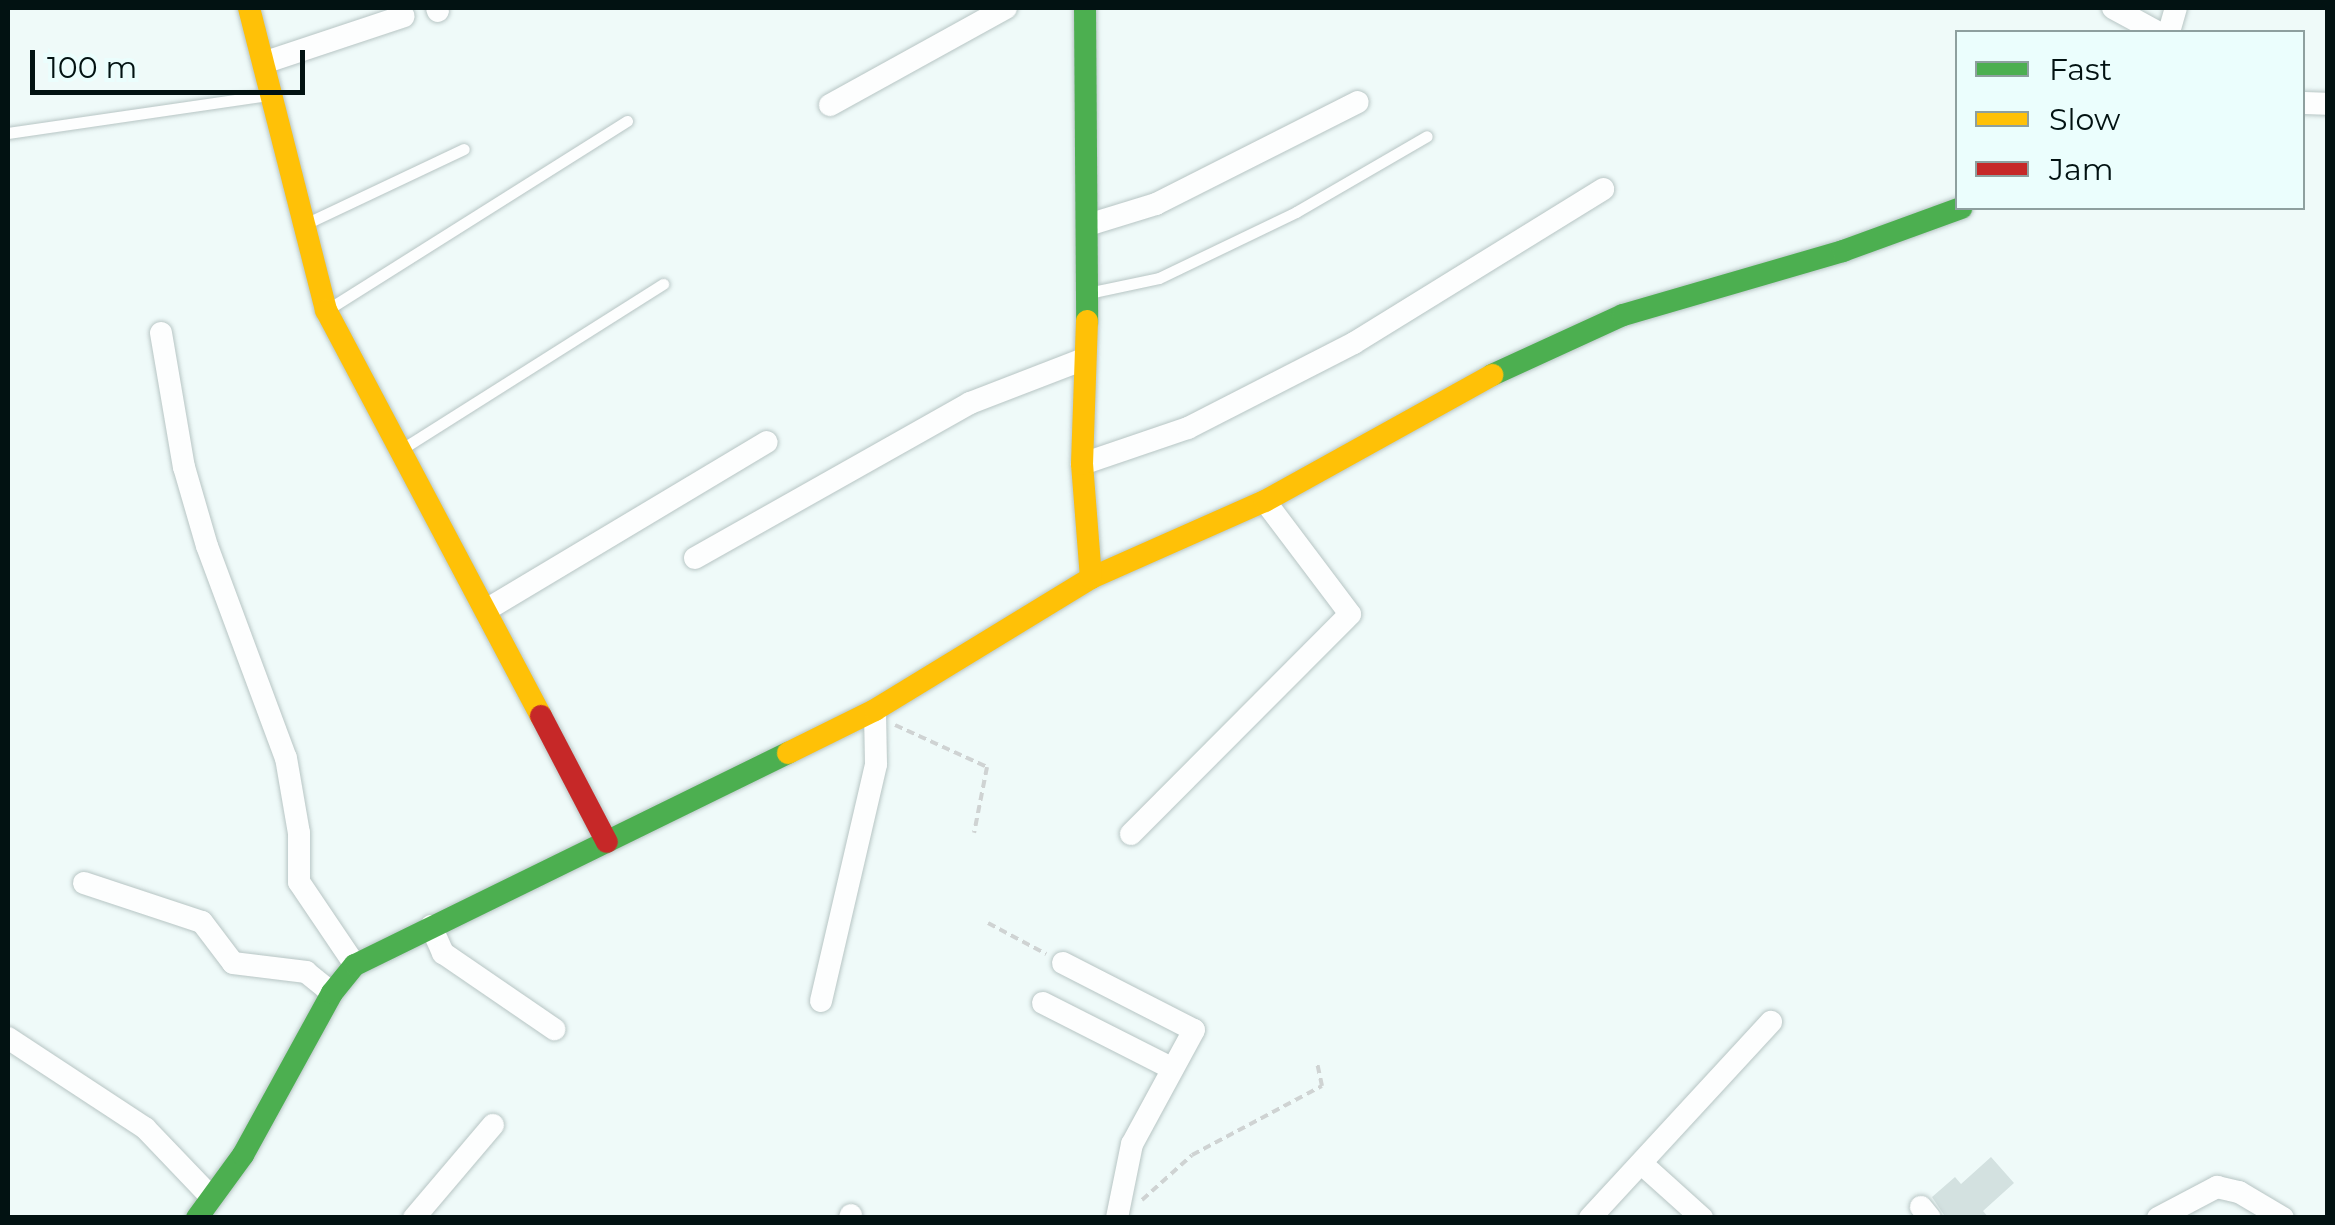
<!DOCTYPE html>
<style>
body{margin:0}
#map{position:relative;width:2335px;height:1225px;overflow:hidden;background:#effaf9;font-family:Montserrat,sans-serif}
div>[style]{position:absolute}
.building>*{inset:0;background:#d3e1e0}
.path>*{height:4px;margin-top:-2px;transform-origin:0;background:repeating-linear-gradient(90deg,#cfd3d3 0 8px,transparent 0 13px)}
.roads{filter:drop-shadow(0 0 2px #b7c5c4) drop-shadow(0 0 2px #b7c5c4)}
.lane>*{height:11px;margin:-5.5px;padding:0 5.5px;transform-origin:5.5px;border-radius:5.5px;background:#fdfefe}
.street>*{height:22px;margin:-11px;padding:0 11px;transform-origin:11px;border-radius:11px;background:#fdfefe}
.fast>*{height:22px;margin:-11px;padding:0 11px;transform-origin:11px;border-radius:11px;background:#4caf50}
.slow>*{height:22px;margin:-11px;padding:0 11px;transform-origin:11px;border-radius:11px;background:#ffc107}
.jam>*{height:22px;margin:-11px;padding:0 11px;transform-origin:11px;border-radius:11px;background:#c62828}
span{translate:-50% -50%;white-space:nowrap;text-align:center;line-height:1.15;-webkit-text-stroke:9px #ebfefd;paint-order:stroke}
.frame{position:absolute;inset:0;border:10px solid #021212;pointer-events:none}
.legend{position:absolute;left:1955px;top:30px;width:350px;height:180px;box-sizing:border-box;background:#ebfefd;border:2px solid #8ea09f;margin:0;padding:12px 18px;list-style:none;font-size:30px;color:#021212}
.legend li{display:flex;align-items:center;gap:20px;height:50px}
.legend b{width:50px;border:2px solid #8ea09f}
.scale{position:absolute;left:30px;top:50px;width:275px;height:45px;box-sizing:border-box;border:5px solid #021212;border-top:0;padding-left:12px;font-size:30px;line-height:35px;white-space:nowrap;color:#021212;-webkit-text-stroke:8px #ebfefd;paint-order:stroke}
</style>
<div id="map">
<div class="building">
<div style="clip-path:polygon(1991px 1157px,2014px 1183px,1983px 1211px,1989px 1218px,1946px 1218px,1932px 1197px,1955px 1177px,1961px 1184px)"></div>
</div>
<div class="path">
<div style="left:895px;top:725px;width:101px;rotate:24.5deg"></div>
<div style="left:987px;top:767px;width:67px;rotate:101.1deg"></div>
<div style="left:988px;top:923px;width:66px;rotate:28.1deg"></div>
<div style="left:1142px;top:1200px;width:67px;rotate:-42deg"></div>
<div style="left:1192px;top:1155px;width:147px;rotate:-28deg"></div>
<div style="left:1322px;top:1086px;width:24px;rotate:-102deg"></div>
</div>
<div class="roads">
<div class="lane">
<div style="left:8px;top:133px;width:264px;rotate:-8.3deg"></div>
<div style="left:301px;top:226px;width:180px;rotate:-25.3deg"></div>
<div style="left:1093px;top:292px;width:67px;rotate:-12deg"></div>
<div style="left:1159px;top:278px;width:152px;rotate:-25.7deg"></div>
<div style="left:1296px;top:212px;width:151px;rotate:-30.1deg"></div>
<div style="left:330px;top:308px;width:351px;rotate:-32.2deg"></div>
<div style="left:402px;top:449px;width:309px;rotate:-32.3deg"></div>
</div>
<div class="street">
<div style="left:437px;top:8px;width:3px;rotate:72deg"></div>
<div style="left:2113px;top:8px;width:50px;rotate:28.6deg"></div>
<div style="left:2169px;top:32px;width:25px;rotate:-74deg"></div>
<div style="left:266px;top:62px;width:145px;rotate:-18.4deg"></div>
<div style="left:2302px;top:103px;width:26px;rotate:2deg"></div>
<div style="left:830px;top:105px;width:201px;rotate:-28.9deg"></div>
<div style="left:1091px;top:224px;width:68px;rotate:-17.1deg"></div>
<div style="left:1156px;top:204px;width:226px;rotate:-26.8deg"></div>
<div style="left:161px;top:333px;width:136px;rotate:80.3deg"></div>
<div style="left:184px;top:467px;width:82px;rotate:73.8deg"></div>
<div style="left:207px;top:546px;width:226px;rotate:69.6deg"></div>
<div style="left:286px;top:758px;width:76px;rotate:80.2deg"></div>
<div style="left:299px;top:833px;width:49px;rotate:90deg"></div>
<div style="left:299px;top:882px;width:100px;rotate:56deg"></div>
<div style="left:1082px;top:464px;width:112px;rotate:-18.8deg"></div>
<div style="left:1188px;top:428px;width:186px;rotate:-27.1deg"></div>
<div style="left:1354px;top:343px;width:293px;rotate:-31.7deg"></div>
<div style="left:695px;top:558px;width:316px;rotate:-29.4deg"></div>
<div style="left:970px;top:403px;width:122px;rotate:-21.1deg"></div>
<div style="left:486px;top:610px;width:327px;rotate:-30.9deg"></div>
<div style="left:1131px;top:834px;width:310px;rotate:-45.1deg"></div>
<div style="left:1350px;top:614px;width:141px;rotate:-127deg"></div>
<div style="left:84px;top:883px;width:124px;rotate:18.3deg"></div>
<div style="left:202px;top:922px;width:51px;rotate:52.9deg"></div>
<div style="left:233px;top:963px;width:74px;rotate:7deg"></div>
<div style="left:306px;top:972px;width:33px;rotate:39deg"></div>
<div style="left:431px;top:926px;width:30px;rotate:66deg"></div>
<div style="left:443px;top:953px;width:135px;rotate:34.4deg"></div>
<div style="left:1063px;top:963px;width:147px;rotate:27.1deg"></div>
<div style="left:1194px;top:1030px;width:130px;rotate:118.5deg"></div>
<div style="left:1132px;top:1144px;width:76px;rotate:101.5deg"></div>
<div style="left:821px;top:1001px;width:243px;rotate:-76.9deg"></div>
<div style="left:876px;top:764px;width:54px;rotate:-91.1deg"></div>
<div style="left:1043px;top:1003px;width:144px;rotate:26.9deg"></div>
<div style="left:8px;top:1038px;width:164px;rotate:33.3deg"></div>
<div style="left:145px;top:1128px;width:95px;rotate:46.3deg"></div>
<div style="left:1642px;top:1164px;width:81px;rotate:42deg"></div>
<div style="left:1921px;top:1207px;width:14px;rotate:51deg"></div>
<div style="left:414px;top:1218px;width:122px;rotate:-49.7deg"></div>
<div style="left:850px;top:1218px;width:3px;rotate:-72deg"></div>
<div style="left:1590px;top:1218px;width:267px;rotate:-47.3deg"></div>
<div style="left:2158px;top:1218px;width:67px;rotate:-27.7deg"></div>
<div style="left:2217px;top:1187px;width:23px;rotate:13deg"></div>
<div style="left:2239px;top:1192px;width:51px;rotate:30.6deg"></div>
</div>
<div class="fast">
<div style="left:1085px;top:8px;width:313px;rotate:89.6deg"></div>
<div style="left:1492px;top:375px;width:144px;rotate:-24.6deg"></div>
<div style="left:1623px;top:315px;width:229px;rotate:-16.2deg"></div>
<div style="left:1843px;top:251px;width:126px;rotate:-20deg"></div>
<div style="left:197px;top:1218px;width:78px;rotate:-53.9deg"></div>
<div style="left:243px;top:1155px;width:185px;rotate:-61.2deg"></div>
<div style="left:332px;top:993px;width:36px;rotate:-51deg"></div>
<div style="left:355px;top:965px;width:482px;rotate:-26.1deg"></div>
</div>
<div class="slow">
<div style="left:249px;top:8px;width:312px;rotate:75.7deg"></div>
<div style="left:326px;top:310px;width:459px;rotate:62.1deg"></div>
<div style="left:1091px;top:578px;width:190px;rotate:-23.9deg"></div>
<div style="left:1265px;top:501px;width:260px;rotate:-29deg"></div>
<div style="left:788px;top:753px;width:97px;rotate:-26.3deg"></div>
<div style="left:875px;top:710px;width:253px;rotate:-31.4deg"></div>
<div style="left:1091px;top:578px;width:114px;rotate:-94.5deg"></div>
<div style="left:1082px;top:464px;width:143px;rotate:-88deg"></div>
</div>
<div class="jam">
<div style="left:541px;top:716px;width:142px;rotate:62.4deg"></div>
</div>
</div>
<div class="frame"></div>
<ul class="legend">
<li><b style="height:12px;background:#4caf50"></b>Fast</li>
<li><b style="height:12px;background:#ffc107"></b>Slow</li>
<li><b style="height:12px;background:#c62828"></b>Jam</li>
</ul>
<div class="scale">100 m</div>
</div>
